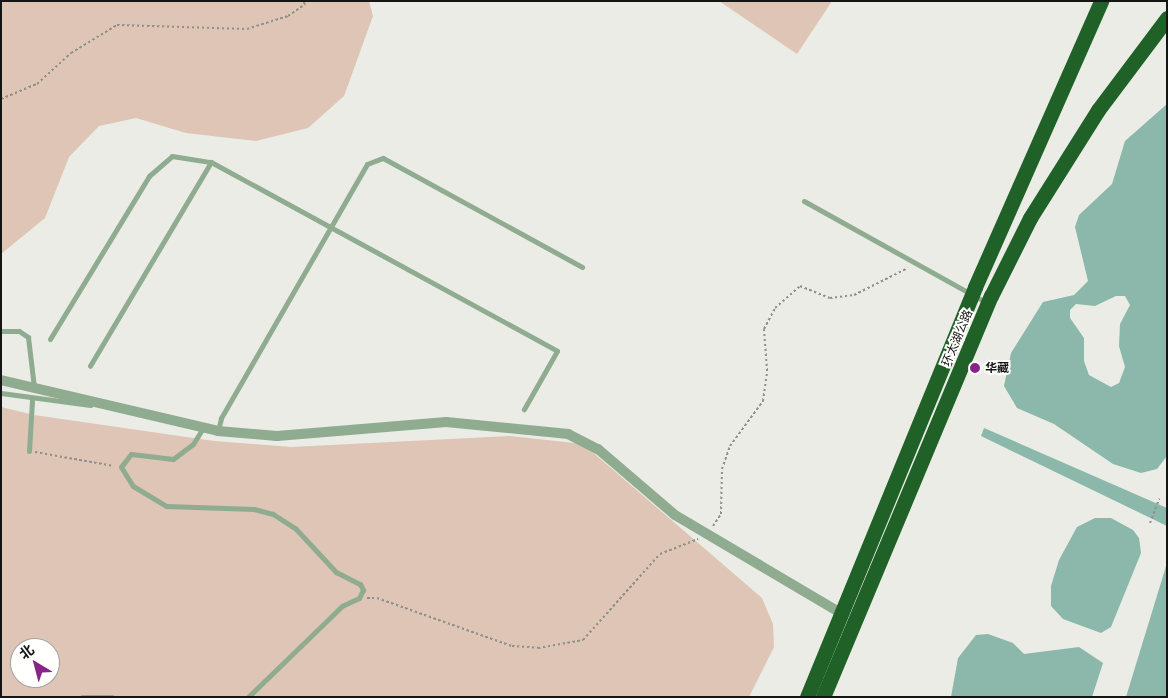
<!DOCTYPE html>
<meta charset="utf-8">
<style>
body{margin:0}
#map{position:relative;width:1168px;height:698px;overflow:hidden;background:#eaece5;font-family:Ubuntu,"Noto Sans SC",sans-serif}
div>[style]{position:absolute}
.green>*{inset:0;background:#dec5b5}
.water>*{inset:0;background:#8bb8ab}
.path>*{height:2px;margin-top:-1px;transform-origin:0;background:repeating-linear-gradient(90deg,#8f908b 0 2.5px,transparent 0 5px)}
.lane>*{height:5px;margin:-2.5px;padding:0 2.5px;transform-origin:2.5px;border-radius:2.5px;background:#8fab90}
.street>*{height:10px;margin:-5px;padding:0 5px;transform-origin:5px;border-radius:5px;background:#8fab90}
.highway>*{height:15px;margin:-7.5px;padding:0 7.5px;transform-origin:7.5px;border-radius:7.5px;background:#1f6127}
.dots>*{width:14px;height:14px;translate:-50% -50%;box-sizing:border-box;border:2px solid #fffffe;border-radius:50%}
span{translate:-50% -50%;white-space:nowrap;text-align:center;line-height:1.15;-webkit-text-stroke:4px #fffffe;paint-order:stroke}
.street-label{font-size:12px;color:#151613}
.poi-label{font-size:12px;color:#151613;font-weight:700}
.left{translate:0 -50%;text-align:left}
.frame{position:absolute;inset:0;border:2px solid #151613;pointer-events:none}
.north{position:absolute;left:10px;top:638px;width:50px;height:50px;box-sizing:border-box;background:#fffffe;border:1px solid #a1a2a0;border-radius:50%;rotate:323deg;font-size:14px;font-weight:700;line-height:20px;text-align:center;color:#151613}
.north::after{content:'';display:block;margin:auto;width:18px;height:22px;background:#892289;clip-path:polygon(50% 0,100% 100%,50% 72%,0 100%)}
</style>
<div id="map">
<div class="green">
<div style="clip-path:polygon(1px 1px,369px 1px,373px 16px,344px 96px,308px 128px,256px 141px,186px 133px,136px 118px,99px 126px,69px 157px,45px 218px,1px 254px)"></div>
<div style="clip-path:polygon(719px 1px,832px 1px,797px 54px)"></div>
<div style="clip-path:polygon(evenodd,1px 407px,34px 415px,214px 441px,291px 447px,510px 436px,583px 444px,762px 598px,773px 624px,774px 647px,749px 697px,1px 697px,1px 407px,20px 648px,50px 648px,50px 678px,20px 678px,20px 648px)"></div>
</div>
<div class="water">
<div style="clip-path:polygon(evenodd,1167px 104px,1167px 456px,1157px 469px,1141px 473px,1113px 464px,1054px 424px,1017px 408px,1004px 386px,1011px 353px,1043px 302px,1074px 295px,1088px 281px,1075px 227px,1079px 215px,1112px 184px,1125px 141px,1167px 104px,1116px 296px,1125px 296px,1130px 305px,1120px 324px,1119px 346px,1125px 367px,1119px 383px,1111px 387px,1089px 375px,1084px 361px,1084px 338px,1070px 318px,1070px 310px,1076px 304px,1095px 306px,1116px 296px)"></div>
<div style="clip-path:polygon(984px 428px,1167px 508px,1167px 526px,981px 436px)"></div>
<div style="clip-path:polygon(1095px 518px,1111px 518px,1133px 530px,1139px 538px,1141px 553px,1111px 627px,1101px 633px,1063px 619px,1051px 606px,1051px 586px,1059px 560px,1077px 527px)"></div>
<div style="clip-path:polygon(1167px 563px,1167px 697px,1126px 697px)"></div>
<div style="clip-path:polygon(988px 634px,1013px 643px,1024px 654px,1079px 647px,1103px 663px,1092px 697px,951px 697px,958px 658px,976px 635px)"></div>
</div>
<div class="path">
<div style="left:1px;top:99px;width:39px;rotate:-23deg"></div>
<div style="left:37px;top:84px;width:46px;rotate:-42.4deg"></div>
<div style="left:71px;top:53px;width:54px;rotate:-31.3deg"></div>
<div style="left:117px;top:25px;width:130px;rotate:1.8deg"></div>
<div style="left:247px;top:29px;width:43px;rotate:-17.6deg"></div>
<div style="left:288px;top:16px;width:21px;rotate:-35deg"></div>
<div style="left:305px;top:4px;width:4px;rotate:-124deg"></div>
<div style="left:35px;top:452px;width:80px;rotate:10deg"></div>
<div style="left:1150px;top:523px;width:26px;rotate:-69deg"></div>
<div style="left:713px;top:526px;width:14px;rotate:-56deg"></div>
<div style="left:721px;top:514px;width:45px;rotate:-88.7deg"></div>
<div style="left:722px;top:469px;width:24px;rotate:-71deg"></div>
<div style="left:730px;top:446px;width:56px;rotate:-53.7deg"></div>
<div style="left:763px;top:401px;width:30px;rotate:-82deg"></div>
<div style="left:767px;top:371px;width:42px;rotate:-94.1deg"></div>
<div style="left:764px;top:329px;width:24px;rotate:-62deg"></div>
<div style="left:775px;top:308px;width:33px;rotate:-41deg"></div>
<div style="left:800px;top:286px;width:32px;rotate:22deg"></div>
<div style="left:830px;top:298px;width:24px;rotate:-7deg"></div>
<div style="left:854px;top:295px;width:60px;rotate:-26.6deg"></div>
<div style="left:367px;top:598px;width:10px"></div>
<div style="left:377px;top:598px;width:143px;rotate:19.6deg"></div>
<div style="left:512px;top:646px;width:26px;rotate:4deg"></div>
<div style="left:538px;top:648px;width:46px;rotate:-10.1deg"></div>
<div style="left:583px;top:640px;width:115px;rotate:-48.2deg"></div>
<div style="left:660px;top:554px;width:41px;rotate:-21.5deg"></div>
</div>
<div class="lane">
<div style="left:211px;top:162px;width:394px;rotate:28.6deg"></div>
<div style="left:557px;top:351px;width:67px;rotate:119.6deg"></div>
<div style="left:804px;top:201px;width:210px;rotate:29.1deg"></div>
<div style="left:1px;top:331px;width:18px"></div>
<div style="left:19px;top:331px;width:11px;rotate:34deg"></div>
<div style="left:28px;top:337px;width:50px;rotate:83.2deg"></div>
<div style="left:50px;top:339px;width:191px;rotate:-58.7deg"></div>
<div style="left:149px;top:176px;width:30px;rotate:-41deg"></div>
<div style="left:172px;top:156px;width:39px;rotate:9deg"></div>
<div style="left:211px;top:162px;width:237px;rotate:120.7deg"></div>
<div style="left:1px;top:393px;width:90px;rotate:7.7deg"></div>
<div style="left:203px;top:428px;width:19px;rotate:122deg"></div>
<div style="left:193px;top:444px;width:25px;rotate:143deg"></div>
<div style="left:173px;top:459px;width:42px;rotate:-173.2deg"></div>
<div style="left:131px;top:454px;width:16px;rotate:128deg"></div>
<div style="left:121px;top:467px;width:22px;rotate:58deg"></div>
<div style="left:133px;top:486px;width:39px;rotate:31deg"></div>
<div style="left:166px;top:506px;width:88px;rotate:2deg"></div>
<div style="left:254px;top:509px;width:20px;rotate:15deg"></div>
<div style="left:273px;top:514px;width:27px;rotate:33deg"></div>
<div style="left:296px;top:529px;width:59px;rotate:47.1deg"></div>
<div style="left:336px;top:572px;width:27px;rotate:27deg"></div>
<div style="left:360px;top:584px;width:7px;rotate:63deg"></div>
<div style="left:363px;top:590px;width:9px;rotate:117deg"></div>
<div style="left:359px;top:598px;width:19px;rotate:155deg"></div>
<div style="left:342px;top:606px;width:131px;rotate:135.9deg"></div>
<div style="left:218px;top:431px;width:13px;rotate:-77deg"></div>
<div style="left:221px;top:418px;width:293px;rotate:-60.1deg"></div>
<div style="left:367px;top:164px;width:17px;rotate:-21deg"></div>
<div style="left:383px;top:158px;width:227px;rotate:28.7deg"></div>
<div style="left:29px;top:451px;width:51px;rotate:-86.6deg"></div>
<div style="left:82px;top:697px;width:30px"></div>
</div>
<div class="street">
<div style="left:1px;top:380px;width:223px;rotate:13.2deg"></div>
<div style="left:218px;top:431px;width:59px;rotate:4.8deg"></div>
<div style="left:277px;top:436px;width:170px;rotate:-4.7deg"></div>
<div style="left:446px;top:422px;width:123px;rotate:5.6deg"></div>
<div style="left:568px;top:434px;width:34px;rotate:27deg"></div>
<div style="left:598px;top:449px;width:101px;rotate:40.6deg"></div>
<div style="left:675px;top:515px;width:193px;rotate:30.6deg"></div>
</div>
<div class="highway">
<div style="left:807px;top:697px;width:443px;rotate:-67.7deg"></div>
<div style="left:975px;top:287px;width:313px;rotate:-66.2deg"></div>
<div style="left:823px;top:697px;width:435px;rotate:-67.3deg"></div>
<div style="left:991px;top:296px;width:87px;rotate:-63.4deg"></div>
<div style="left:1030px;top:218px;width:128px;rotate:-57.8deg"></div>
<div style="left:1098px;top:110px;width:115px;rotate:-53.1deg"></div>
</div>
<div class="dots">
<div style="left:975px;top:368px;background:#892289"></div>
</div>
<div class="street-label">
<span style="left:957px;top:338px;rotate:-67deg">环太湖公路</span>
</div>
<div class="poi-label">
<span class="left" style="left:985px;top:368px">华藏</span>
</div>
<div class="frame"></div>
<div class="north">北</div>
</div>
